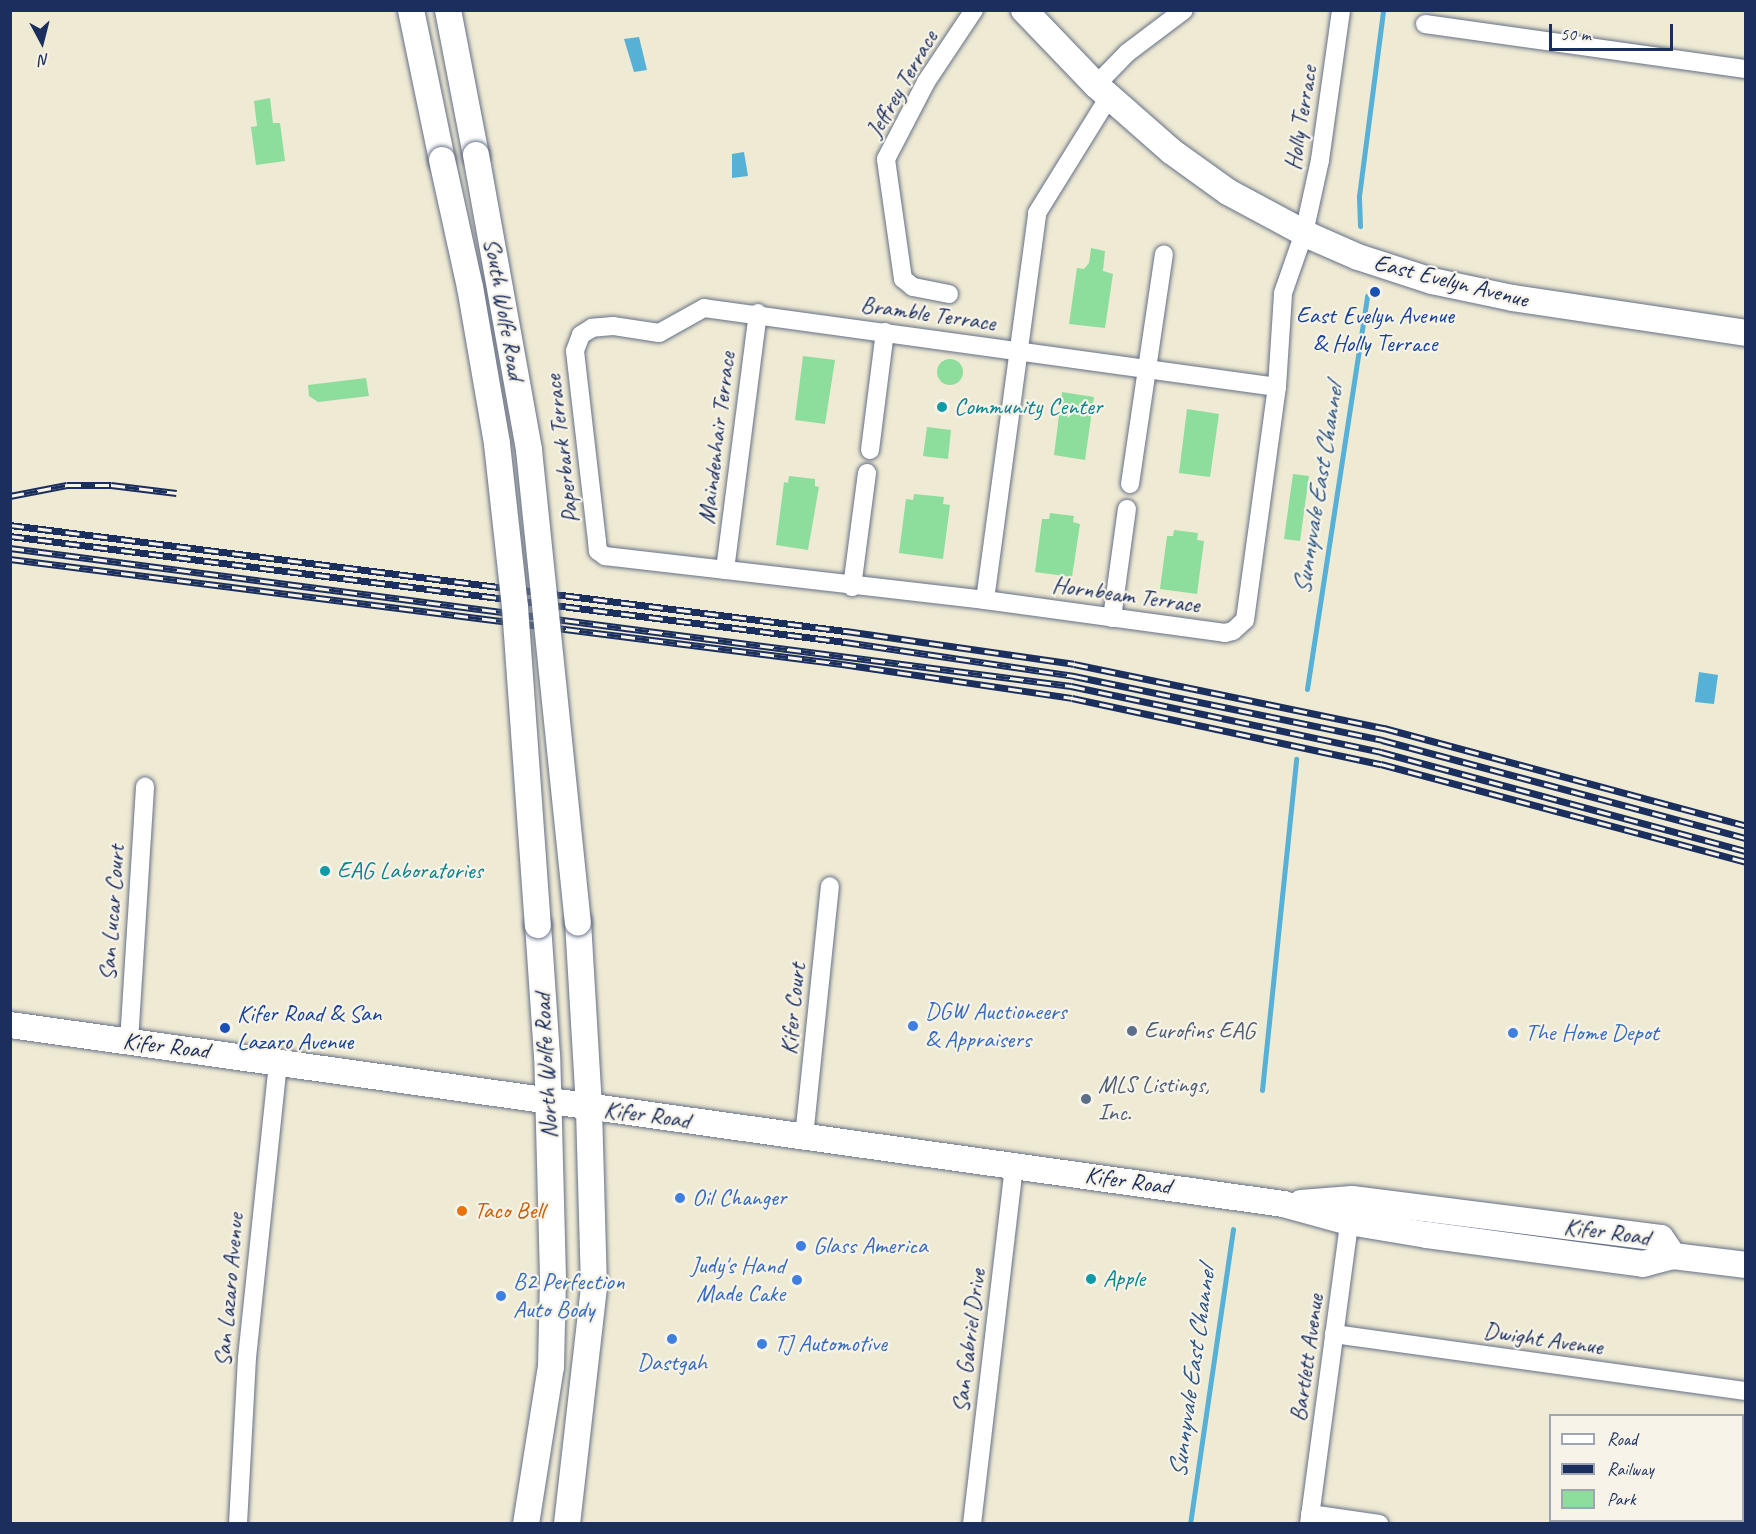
<!DOCTYPE html>
<style>
body{margin:0}
#map{position:relative;width:1756px;height:1534px;overflow:hidden;background:#efead3;font-family:Caveat,sans-serif}
div>[style]{position:absolute}
.green>*{inset:0;background:#8ddd9d}
.round{border-radius:50%}
.water>*{inset:0;background:#57b0d5}
.stream>*{height:5px;margin:-2.5px;padding:0 2.5px;transform-origin:2.5px;border-radius:2.5px;background:#57b0d5}
.roads{filter:drop-shadow(0 0 2px #657087) drop-shadow(0 0 2px #657087)}
.minor>*{height:18px;margin:-9px;padding:0 9px;transform-origin:9px;border-radius:9px;background:#fff}
.secondary>*{height:26px;margin:-13px;padding:0 13px;transform-origin:13px;border-radius:13px;background:#fff}
.rail>*{height:7px;margin-top:-3.5px;transform-origin:0;background:repeating-linear-gradient(90deg,#f7f3e8 0 14px,#1b2f5e 0 28px);box-sizing:border-box;border-block:2px solid #1b2f5e}
.bridges{filter:drop-shadow(0 0 2px #657087) drop-shadow(0 0 2px #657087)}
.secondary-bridge>*{height:26px;margin:-13px;padding:0 13px;transform-origin:13px;border-radius:13px;background:#fff}
.dots>*{width:16px;height:16px;translate:-50% -50%;box-sizing:border-box;border:3px solid #f7f3e8;border-radius:50%}
span{translate:-50% -50%;white-space:nowrap;text-align:center;line-height:1.15;-webkit-text-stroke:4.5px #f7f3e8;paint-order:stroke}
.street-label{font-size:24px;color:#1b2f5e}
.transit-label{font-size:24px;color:#164399}
.left{translate:0 -50%;text-align:left}
.culture-label{font-size:24px;color:#0d838f}
.shop-label{font-size:24px;color:#366cbe}
.right{translate:-100% -50%;text-align:right}
.service-label{font-size:24px;color:#4e5e75}
.food-label{font-size:24px;color:#c56008}
.water-label{font-size:26px;color:#2d5682;font-style:italic}
.frame{position:absolute;inset:0;border:12px solid #1b2f5e;pointer-events:none}
.legend{position:absolute;left:1549px;top:1414px;width:195px;height:108px;box-sizing:border-box;background:#f7f3e8;border:2px solid #9fa5b1;margin:0;padding:8px 10px;list-style:none;font-size:18px;color:#1b2f5e}
.legend li{display:flex;align-items:center;gap:12px;height:30px}
.legend b{width:30px;border:2px solid #9fa5b1}
.north{position:absolute;left:12px;top:12px;width:60px;height:60px;-webkit-text-stroke:4px #f7f3e8;paint-order:stroke;rotate:173deg;font-size:16px;font-weight:700;line-height:24px;text-align:center;color:#1b2f5e}
.north::after{content:'';display:block;margin:auto;width:21px;height:27px;background:#1b2f5e;clip-path:polygon(50% 0,100% 100%,50% 72%,0 100%)}
.scale{position:absolute;left:1549px;top:24px;width:124px;height:27px;box-sizing:border-box;border:3px solid #1b2f5e;border-top:0;padding-left:8px;font-size:18px;line-height:21px;white-space:nowrap;color:#1b2f5e;-webkit-text-stroke:4px #f7f3e8;paint-order:stroke}
</style>
<div id="map">
<div class="green">
<div style="clip-path:polygon(270px 98px,273px 123px,280px 123px,285px 161px,256px 165px,251px 127px,257px 126px,254px 101px)"></div>
<div style="clip-path:polygon(1091px 248px,1105px 251px,1103px 271px,1113px 274px,1105px 328px,1069px 324px,1077px 268px,1084px 269px,1089px 263px)"></div>
<div style="clip-path:polygon(803px 356px,835px 360px,825px 424px,795px 420px)"></div>
<div class="round" style="left:937px;top:359px;width:26px;height:26px"></div>
<div style="clip-path:polygon(366px 378px,369px 396px,318px 402px,309px 396px,308px 385px)"></div>
<div style="clip-path:polygon(1062px 392px,1094px 397px,1085px 460px,1054px 455px)"></div>
<div style="clip-path:polygon(1187px 409px,1219px 414px,1210px 477px,1179px 473px)"></div>
<div style="clip-path:polygon(927px 427px,951px 430px,948px 459px,923px 456px)"></div>
<div style="clip-path:polygon(1293px 474px,1309px 476px,1300px 541px,1284px 539px)"></div>
<div style="clip-path:polygon(789px 476px,815px 479px,815px 486px,819px 487px,808px 550px,776px 545px,784px 482px,788px 483px)"></div>
<div style="clip-path:polygon(914px 494px,944px 497px,943px 504px,950px 505px,943px 559px,899px 553px,906px 499px,913px 500px)"></div>
<div style="clip-path:polygon(1050px 513px,1074px 516px,1073px 522px,1080px 524px,1072px 577px,1035px 572px,1042px 519px,1049px 519px)"></div>
<div style="clip-path:polygon(1174px 530px,1198px 533px,1197px 540px,1204px 541px,1197px 594px,1160px 589px,1167px 536px,1173px 536px)"></div>
</div>
<div class="water">
<div style="clip-path:polygon(639px 37px,647px 70px,634px 72px,624px 39px)"></div>
<div style="clip-path:polygon(744px 152px,748px 176px,732px 178px,732px 154px)"></div>
<div style="clip-path:polygon(1699px 672px,1718px 675px,1714px 704px,1695px 702px)"></div>
</div>
<div class="stream">
<div style="left:1360px;top:226px;width:30px;rotate:-92deg"></div>
<div style="left:1359px;top:196px;width:188px;rotate:-82.6deg"></div>
<div style="left:1307px;top:689px;width:398px;rotate:-81.3deg"></div>
<div style="left:1262px;top:1090px;width:333px;rotate:-84.1deg"></div>
<div style="left:1190px;top:1524px;width:298px;rotate:-81.7deg"></div>
</div>
<div class="roads">
<div class="minor">
<div style="left:1425px;top:24px;width:324px;rotate:8deg"></div>
<div style="left:1096px;top:85px;width:45px;rotate:-45.9deg"></div>
<div style="left:1127px;top:53px;width:71px;rotate:-37deg"></div>
<div style="left:949px;top:294px;width:37px;rotate:-169deg"></div>
<div style="left:913px;top:287px;width:13px;rotate:-141deg"></div>
<div style="left:903px;top:279px;width:121px;rotate:-98.1deg"></div>
<div style="left:886px;top:159px;width:87px;rotate:-62.5deg"></div>
<div style="left:926px;top:82px;width:87px;rotate:-56.3deg"></div>
<div style="left:1277px;top:387px;width:578px;rotate:-172.15deg"></div>
<div style="left:704px;top:308px;width:51px;rotate:150.9deg"></div>
<div style="left:659px;top:333px;width:47px;rotate:-171.3deg"></div>
<div style="left:613px;top:326px;width:21px;rotate:175deg"></div>
<div style="left:592px;top:328px;width:13px;rotate:148deg"></div>
<div style="left:581px;top:335px;width:17px;rotate:111deg"></div>
<div style="left:575px;top:351px;width:192px;rotate:83.4deg"></div>
<div style="left:597px;top:542px;width:9px;rotate:84deg"></div>
<div style="left:598px;top:551px;width:9px;rotate:36deg"></div>
<div style="left:605px;top:556px;width:383px;rotate:6.6deg"></div>
<div style="left:985px;top:600px;width:242px;rotate:7.8deg"></div>
<div style="left:1225px;top:633px;width:8px;rotate:-14deg"></div>
<div style="left:1233px;top:631px;width:16px;rotate:-43deg"></div>
<div style="left:1245px;top:620px;width:235px;rotate:-82.2deg"></div>
<div style="left:1277px;top:387px;width:94px;rotate:-86.3deg"></div>
<div style="left:1283px;top:293px;width:64px;rotate:-70.7deg"></div>
<div style="left:1304px;top:233px;width:75px;rotate:-77.6deg"></div>
<div style="left:1320px;top:160px;width:151px;rotate:-82deg"></div>
<div style="left:870px;top:450px;width:119px;rotate:-82.8deg"></div>
<div style="left:1130px;top:484px;width:232px;rotate:-81.6deg"></div>
<div style="left:725px;top:570px;width:259px;rotate:-82.7deg"></div>
<div style="left:852px;top:587px;width:115px;rotate:-82.5deg"></div>
<div style="left:985px;top:600px;width:390px;rotate:-82.3deg"></div>
<div style="left:1037px;top:213px;width:137px;rotate:-58.2deg"></div>
<div style="left:1112px;top:618px;width:110px;rotate:-82.2deg"></div>
<div style="left:129px;top:1042px;width:256px;rotate:-86.4deg"></div>
<div style="left:804px;top:1137px;width:252px;rotate:-84.1deg"></div>
<div style="left:1334px;top:1334px;width:416px;rotate:7.9deg"></div>
<div style="left:1310px;top:1514px;width:70px;rotate:8.2deg"></div>
<div style="left:238px;top:1524px;width:166px;rotate:-86.9deg"></div>
<div style="left:247px;top:1358px;width:299px;rotate:-84deg"></div>
<div style="left:972px;top:1524px;width:361px;rotate:-83.3deg"></div>
<div style="left:1309px;top:1524px;width:317px;rotate:-82.4deg"></div>
</div>
<div class="secondary">
<div style="left:411px;top:10px;width:153px;rotate:78.3deg"></div>
<div style="left:448px;top:10px;width:148px;rotate:79.1deg"></div>
<div style="left:1024px;top:10px;width:104px;rotate:46.2deg"></div>
<div style="left:1096px;top:85px;width:100px;rotate:41.3deg"></div>
<div style="left:1171px;top:151px;width:70px;rotate:35.7deg"></div>
<div style="left:1228px;top:192px;width:93px;rotate:28.2deg"></div>
<div style="left:1310px;top:236px;width:52px;rotate:23.6deg"></div>
<div style="left:1358px;top:257px;width:78px;rotate:18deg"></div>
<div style="left:1432px;top:281px;width:83px;rotate:11.9deg"></div>
<div style="left:1513px;top:298px;width:236px;rotate:8.5deg"></div>
<div style="left:10px;top:1025px;width:1286px;rotate:8deg"></div>
<div style="left:1283px;top:1204px;width:68px;rotate:15.3deg"></div>
<div style="left:1349px;top:1222px;width:79px;rotate:9.5deg"></div>
<div style="left:1427px;top:1235px;width:218px;rotate:7.6deg"></div>
<div style="left:1643px;top:1264px;width:31px;rotate:-15deg"></div>
<div style="left:1673px;top:1256px;width:74px;rotate:7deg"></div>
<div style="left:1301px;top:1203px;width:51px;rotate:-4.5deg"></div>
<div style="left:1352px;top:1199px;width:311px;rotate:7.2deg"></div>
<div style="left:1661px;top:1238px;width:22px;rotate:56deg"></div>
<div style="left:526px;top:1524px;width:159px;rotate:-81deg"></div>
<div style="left:551px;top:1367px;width:89px;rotate:-88.7deg"></div>
<div style="left:553px;top:1278px;width:222px;rotate:-91.5deg"></div>
<div style="left:547px;top:1056px;width:131px;rotate:-93.9deg"></div>
<div style="left:567px;top:1524px;width:238px;rotate:-83.5deg"></div>
<div style="left:594px;top:1288px;width:181px;rotate:-91.6deg"></div>
<div style="left:589px;top:1107px;width:185px;rotate:-93.4deg"></div>
</div>
</div>
<div class="rail">
<div style="left:10px;top:496px;width:58px;rotate:-10.9deg"></div>
<div style="left:67px;top:485px;width:44px"></div>
<div style="left:111px;top:485px;width:66px;rotate:6.9deg"></div>
<div style="left:10px;top:525px;width:843px;rotate:7.23deg"></div>
<div style="left:846px;top:631px;width:230px;rotate:8.2deg"></div>
<div style="left:1074px;top:664px;width:317px;rotate:11.7deg"></div>
<div style="left:1384px;top:728px;width:375px;rotate:15.1deg"></div>
<div style="left:10px;top:536px;width:842px;rotate:7.23deg"></div>
<div style="left:845px;top:642px;width:232px;rotate:8.4deg"></div>
<div style="left:1074px;top:676px;width:315px;rotate:11.7deg"></div>
<div style="left:1382px;top:740px;width:377px;rotate:15.1deg"></div>
<div style="left:10px;top:548px;width:1070px;rotate:7.41deg"></div>
<div style="left:1071px;top:686px;width:317px;rotate:12deg"></div>
<div style="left:1381px;top:752px;width:378px;rotate:15.2deg"></div>
<div style="left:10px;top:559px;width:839px;rotate:7.19deg"></div>
<div style="left:842px;top:664px;width:232px;rotate:8.4deg"></div>
<div style="left:1072px;top:698px;width:316px;rotate:12.1deg"></div>
<div style="left:1381px;top:764px;width:378px;rotate:15deg"></div>
</div>
<div class="bridges">
<div class="secondary-bridge">
<div style="left:476px;top:155px;width:300px;rotate:79.8deg"></div>
<div style="left:529px;top:450px;width:475px;rotate:84.1deg"></div>
<div style="left:442px;top:160px;width:130px;rotate:77.6deg"></div>
<div style="left:470px;top:287px;width:159px;rotate:80.2deg"></div>
<div style="left:497px;top:444px;width:164px;rotate:83.7deg"></div>
<div style="left:515px;top:607px;width:319px;rotate:85.9deg"></div>
</div>
</div>
<div class="dots">
<div style="left:1375px;top:292px;background:#1a4fb4"></div>
<div style="left:942px;top:407px;background:#0f9aa8"></div>
<div style="left:325px;top:871px;background:#0f9aa8"></div>
<div style="left:913px;top:1026px;background:#3f7fe0"></div>
<div style="left:225px;top:1028px;background:#1a4fb4"></div>
<div style="left:1132px;top:1031px;background:#5c6f8a"></div>
<div style="left:1513px;top:1033px;background:#3f7fe0"></div>
<div style="left:1086px;top:1099px;background:#5c6f8a"></div>
<div style="left:680px;top:1198px;background:#3f7fe0"></div>
<div style="left:462px;top:1211px;background:#e8710a"></div>
<div style="left:801px;top:1246px;background:#3f7fe0"></div>
<div style="left:1091px;top:1279px;background:#0f9aa8"></div>
<div style="left:797px;top:1280px;background:#3f7fe0"></div>
<div style="left:501px;top:1296px;background:#3f7fe0"></div>
<div style="left:672px;top:1339px;background:#3f7fe0"></div>
<div style="left:762px;top:1344px;background:#3f7fe0"></div>
</div>
<div class="street-label">
<span style="left:902px;top:84px;rotate:-60deg">Jeffrey Terrace</span>
<span style="left:1301px;top:118px;rotate:-81deg">Holly Terrace</span>
<span style="left:1451px;top:281px;rotate:14deg">East Evelyn Avenue</span>
<span style="left:504px;top:309px;rotate:80deg">South Wolfe Road</span>
<span style="left:928px;top:314px;rotate:8deg">Bramble Terrace</span>
<span style="left:717px;top:438px;rotate:-83deg">Maindenhair Terrace</span>
<span style="left:562px;top:449px;rotate:-97deg">Paperbark Terrace</span>
<span style="left:1126px;top:595px;rotate:8deg">Hornbeam Terrace</span>
<span style="left:112px;top:913px;rotate:-86deg">San Lucar Court</span>
<span style="left:793px;top:1009px;rotate:-84deg">Kifer Court</span>
<span style="left:166px;top:1046px;rotate:7deg">Kifer Road</span>
<span style="left:546px;top:1066px;rotate:-93deg">North Wolfe Road</span>
<span style="left:647px;top:1115px;rotate:8deg">Kifer Road</span>
<span style="left:1128px;top:1181px;rotate:8deg">Kifer Road</span>
<span style="left:1607px;top:1232px;rotate:8deg">Kifer Road</span>
<span style="left:229px;top:1290px;rotate:-85deg">San Lazaro Avenue</span>
<span style="left:1543px;top:1339px;rotate:8deg">Dwight Avenue</span>
<span style="left:969px;top:1341px;rotate:-83deg">San Gabriel Drive</span>
<span style="left:1307px;top:1358px;rotate:-82deg">Bartlett Avenue</span>
</div>
<div class="transit-label">
<span style="left:1375px;top:330px">East Evelyn Avenue<br>&amp; Holly Terrace</span>
<span class="left" style="left:237px;top:1028px">Kifer Road &amp; San<br>Lazaro Avenue</span>
</div>
<div class="culture-label">
<span class="left" style="left:954px;top:407px">Community Center</span>
<span class="left" style="left:337px;top:871px">EAG Laboratories</span>
<span class="left" style="left:1103px;top:1279px">Apple</span>
</div>
<div class="shop-label">
<span class="left" style="left:925px;top:1026px">DGW Auctioneers<br>&amp; Appraisers</span>
<span class="left" style="left:1525px;top:1033px">The Home Depot</span>
<span class="left" style="left:692px;top:1198px">Oil Changer</span>
<span class="left" style="left:813px;top:1246px">Glass America</span>
<span class="right" style="left:785px;top:1280px">Judy's Hand<br>Made Cake</span>
<span class="left" style="left:513px;top:1296px">B2 Perfection<br>Auto Body</span>
<span class="left" style="left:774px;top:1344px">TJ Automotive</span>
<span style="left:672px;top:1363px">Dastgah</span>
</div>
<div class="service-label">
<span class="left" style="left:1144px;top:1031px">Eurofins EAG</span>
<span class="left" style="left:1098px;top:1099px">MLS Listings,<br>Inc.</span>
</div>
<div class="food-label">
<span class="left" style="left:474px;top:1211px">Taco Bell</span>
</div>
<div class="water-label">
<span style="left:1318px;top:490px;rotate:-81deg">Sunnyvale East Channel</span>
<span style="left:1192px;top:1373px;rotate:-82deg">Sunnyvale East Channel</span>
</div>
<div class="frame"></div>
<ul class="legend">
<li><b style="height:8px;background:#fff"></b>Road</li>
<li><b style="height:8px;background:#1b2f5e"></b>Railway</li>
<li><b style="height:16px;background:#8ddd9d"></b>Park</li>
</ul>
<div class="north">N</div>
<div class="scale">50 m</div>
</div>
